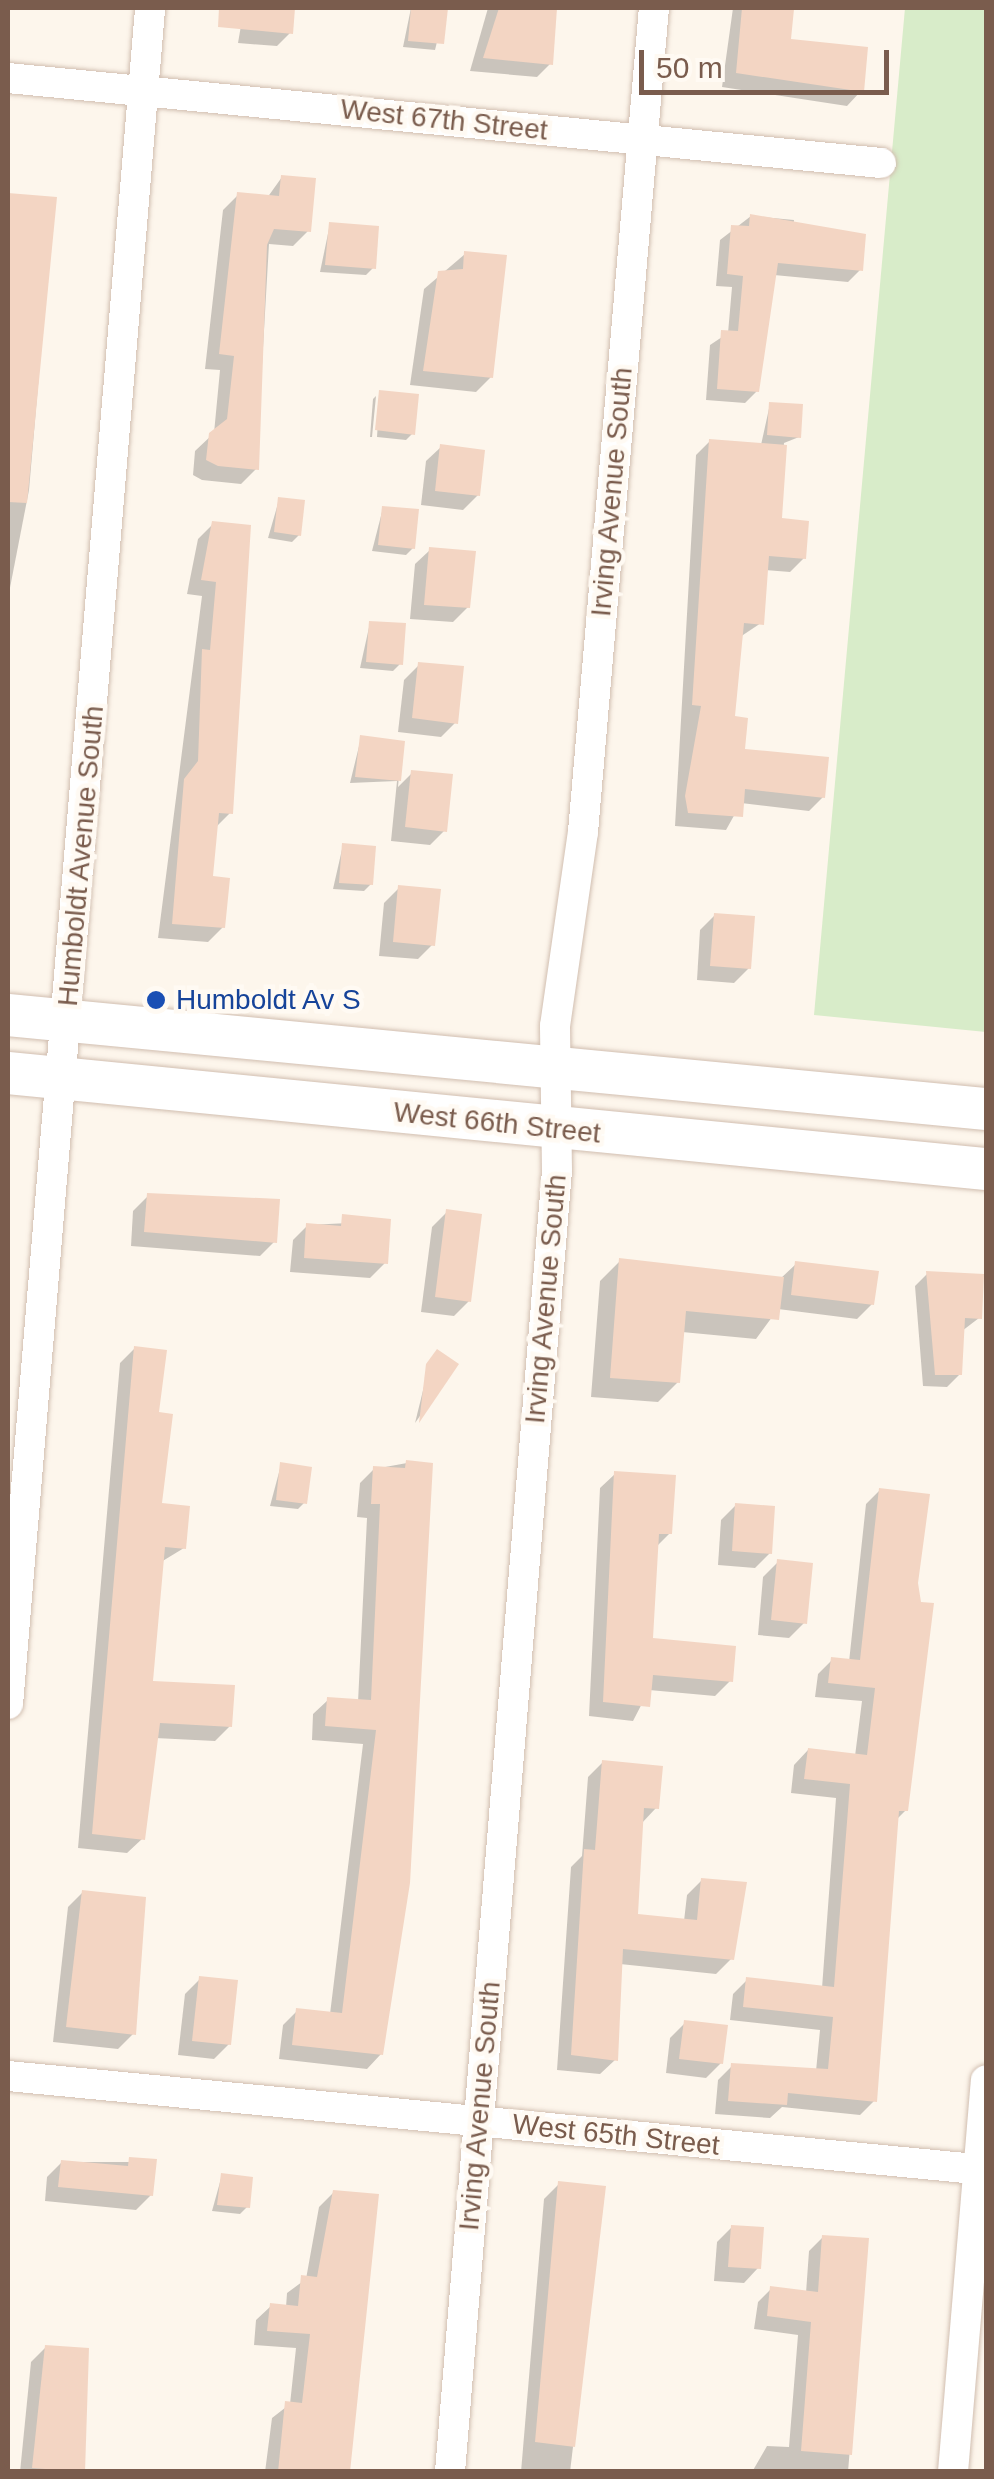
<!DOCTYPE html>
<style>
body{margin:0}
#map{position:relative;width:994px;height:2479px;overflow:hidden;background:#fdf6ec;font-family:Helvetica,sans-serif}
div>[style]{position:absolute}
.green>*{inset:0;background:#d8ecc9}
.shadow>*{inset:0;background:#0003}
.building>*{inset:0;background:#f3d5c3}
.roads{filter:drop-shadow(0 0 2px #d1beb0) drop-shadow(0 0 2px #d1beb0)}
.street>*{height:30px;margin:-15px;padding:0 15px;transform-origin:15px;border-radius:15px;background:#fff}
.secondary>*{height:42px;margin:-21px;padding:0 21px;transform-origin:21px;border-radius:21px;background:#fff}
.dots>*{width:28px;height:28px;translate:-50% -50%;box-sizing:border-box;border:5px solid #fffaf3;border-radius:50%}
span{translate:-50% -50%;white-space:nowrap;text-align:center;line-height:1.15;-webkit-text-stroke:9px #fffaf3;paint-order:stroke}
.street-label{font-size:28px;color:#7a5c4d}
.transit-label{font-size:28px;color:#164399}
.left{translate:0 -50%;text-align:left}
.frame{position:absolute;inset:0;border:10px solid #7a5c4d;pointer-events:none}
.scale{position:absolute;left:639px;top:50px;width:250px;height:45px;box-sizing:border-box;border:5px solid #7a5c4d;border-top:0;padding-left:12px;font-size:30px;line-height:35px;white-space:nowrap;color:#7a5c4d;-webkit-text-stroke:8px #fffaf3;paint-order:stroke}
</style>
<div id="map">
<div class="green">
<div style="clip-path:polygon(905px 8px,986px 8px,986px 1032px,814px 1015px)"></div>
</div>
<div class="shadow">
<div style="clip-path:polygon(244px 8px,293px 8px,291px 32px,277px 46px,238px 43px)"></div>
<div style="clip-path:polygon(411px 8px,445px 9px,435px 50px,403px 47px)"></div>
<div style="clip-path:polygon(488px 8px,553px 8px,550px 64px,537px 77px,470px 71px)"></div>
<div style="clip-path:polygon(733px 8px,792px 8px,788px 42px,861px 91px,847px 106px,722px 87px)"></div>
<div style="clip-path:polygon(282px 177px,308px 231px,293px 246px,269px 244px,256px 469px,241px 484px,202px 480px,193px 475px,195px 451px,214px 433px,220px 370px,205px 369px,223px 210px,238px 195px,267px 198px)"></div>
<div style="clip-path:polygon(8px 195px,54px 200px,29px 490px,8px 598px)"></div>
<div style="clip-path:polygon(751px 216px,794px 220px,793px 230px,860px 270px,848px 282px,774px 275px,757px 391px,745px 403px,706px 400px,710px 345px,728px 333px,732px 287px,716px 286px,720px 240px)"></div>
<div style="clip-path:polygon(330px 224px,373px 268px,366px 275px,320px 272px)"></div>
<div style="clip-path:polygon(465px 254px,491px 377px,476px 392px,410px 385px,424px 289px)"></div>
<div style="clip-path:polygon(380px 392px,413px 433px,406px 440px,377px 437px)"></div>
<div style="clip-path:polygon(376px 396px,372px 437px,370px 437px,373px 399px)"></div>
<div style="clip-path:polygon(770px 404px,799px 437px,784px 443px,779px 520px,804px 558px,790px 572px,765px 570px,761px 623px,740px 637px,732px 718px,742px 751px,823px 797px,809px 811px,741px 803px,726px 830px,675px 826px,696px 455px,710px 441px,761px 445px)"></div>
<div style="clip-path:polygon(441px 447px,478px 495px,463px 510px,421px 505px,426px 461px)"></div>
<div style="clip-path:polygon(279px 500px,299px 535px,292px 542px,268px 538px)"></div>
<div style="clip-path:polygon(383px 508px,413px 548px,406px 555px,372px 551px)"></div>
<div style="clip-path:polygon(213px 524px,230px 813px,215px 828px,210px 878px,223px 927px,208px 942px,158px 938px,202px 596px,187px 594px,198px 539px)"></div>
<div style="clip-path:polygon(430px 550px,468px 607px,453px 622px,410px 619px,415px 564px)"></div>
<div style="clip-path:polygon(370px 623px,400px 664px,393px 671px,360px 668px)"></div>
<div style="clip-path:polygon(419px 665px,456px 722px,441px 737px,398px 732px,404px 680px)"></div>
<div style="clip-path:polygon(361px 738px,402px 743px,398px 787px,412px 773px,445px 830px,430px 845px,391px 841px,397px 781px,350px 783px)"></div>
<div style="clip-path:polygon(343px 845px,371px 884px,364px 891px,333px 889px)"></div>
<div style="clip-path:polygon(399px 888px,433px 944px,418px 959px,379px 956px,384px 903px)"></div>
<div style="clip-path:polygon(715px 915px,749px 968px,734px 983px,697px 980px,700px 930px)"></div>
<div style="clip-path:polygon(148px 1196px,275px 1241px,260px 1256px,131px 1246px,133px 1211px)"></div>
<div style="clip-path:polygon(447px 1212px,469px 1301px,454px 1316px,421px 1312px,432px 1227px)"></div>
<div style="clip-path:polygon(389px 1221px,385px 1263px,370px 1278px,290px 1272px,293px 1240px,308px 1225px)"></div>
<div style="clip-path:polygon(620px 1261px,780px 1279px,796px 1264px,872px 1304px,857px 1319px,778px 1309px,756px 1339px,682px 1332px,678px 1382px,658px 1402px,591px 1397px,600px 1281px)"></div>
<div style="clip-path:polygon(927px 1274px,979px 1318px,962px 1331px,960px 1374px,947px 1387px,923px 1386px,915px 1286px)"></div>
<div style="clip-path:polygon(135px 1348px,159px 1505px,184px 1548px,161px 1562px,150px 1683px,230px 1726px,215px 1741px,155px 1738px,142px 1839px,127px 1853px,78px 1848px,120px 1363px)"></div>
<div style="clip-path:polygon(431px 1358px,456px 1365px,415px 1423px)"></div>
<div style="clip-path:polygon(407px 1463px,381px 2054px,367px 2069px,279px 2059px,283px 2025px,297px 2011px,330px 2014px,363px 1744px,312px 1740px,313px 1714px,328px 1700px,358px 1702px,367px 1518px,357px 1517px,360px 1483px,374px 1469px)"></div>
<div style="clip-path:polygon(281px 1465px,305px 1502px,298px 1509px,270px 1506px)"></div>
<div style="clip-path:polygon(615px 1474px,670px 1533px,656px 1547px,650px 1640px,730px 1681px,715px 1696px,649px 1690px,633px 1721px,589px 1716px,600px 1488px)"></div>
<div style="clip-path:polygon(880px 1490px,919px 1604px,932px 1605px,906px 1810px,896px 1820px,874px 2101px,860px 2115px,782px 2107px,770px 2118px,715px 2114px,718px 2080px,732px 2066px,816px 2071px,820px 2030px,730px 2020px,733px 1994px,747px 1980px,822px 1988px,836px 1798px,791px 1793px,794px 1765px,808px 1750px,855px 1756px,862px 1701px,815px 1697px,818px 1674px,832px 1660px,849px 1662px,866px 1504px)"></div>
<div style="clip-path:polygon(736px 1505px,770px 1553px,755px 1568px,718px 1565px,721px 1520px)"></div>
<div style="clip-path:polygon(778px 1562px,804px 1623px,789px 1638px,758px 1635px,763px 1577px)"></div>
<div style="clip-path:polygon(603px 1762px,656px 1808px,641px 1824px,635px 1916px,684px 1921px,687px 1895px,702px 1880px,731px 1959px,716px 1974px,620px 1964px,615px 2060px,600px 2074px,557px 2070px,571px 1867px,582px 1856px,588px 1777px)"></div>
<div style="clip-path:polygon(83px 1892px,133px 2034px,118px 2049px,53px 2042px,68px 1907px)"></div>
<div style="clip-path:polygon(200px 1979px,229px 2044px,214px 2059px,178px 2055px,185px 1994px)"></div>
<div style="clip-path:polygon(685px 2023px,721px 2063px,706px 2078px,666px 2073px,670px 2038px)"></div>
<div style="clip-path:polygon(62px 2162px,154px 2162px,151px 2195px,136px 2210px,45px 2201px,47px 2177px)"></div>
<div style="clip-path:polygon(222px 2175px,247px 2207px,240px 2214px,212px 2211px)"></div>
<div style="clip-path:polygon(559px 2184px,604px 2188px,570px 2472px,521px 2472px,544px 2199px)"></div>
<div style="clip-path:polygon(334px 2192px,347px 2472px,265px 2472px,272px 2418px,290px 2404px,296px 2348px,254px 2345px,256px 2320px,271px 2306px,286px 2307px,287px 2293px,306px 2279px,319px 2207px)"></div>
<div style="clip-path:polygon(732px 2227px,758px 2268px,744px 2283px,714px 2281px,717px 2242px)"></div>
<div style="clip-path:polygon(823px 2237px,867px 2241px,848px 2472px,752px 2472px,767px 2446px,789px 2447px,798px 2335px,754px 2329px,758px 2302px,771px 2289px,806px 2293px,809px 2251px)"></div>
<div style="clip-path:polygon(46px 2347px,82px 2472px,20px 2472px,31px 2362px)"></div>
</div>
<div class="building">
<div style="clip-path:polygon(219px 8px,295px 8px,293px 34px,218px 27px)"></div>
<div style="clip-path:polygon(411px 8px,448px 8px,444px 44px,408px 41px)"></div>
<div style="clip-path:polygon(499px 8px,557px 8px,553px 65px,483px 58px)"></div>
<div style="clip-path:polygon(742px 8px,794px 9px,791px 39px,868px 47px,864px 92px,736px 73px)"></div>
<div style="clip-path:polygon(281px 175px,316px 178px,311px 232px,274px 229px,267px 245px,259px 470px,218px 466px,206px 460px,209px 433px,227px 419px,234px 356px,219px 354px,237px 192px,279px 196px)"></div>
<div style="clip-path:polygon(8px 193px,57px 197px,27px 503px,8px 502px)"></div>
<div style="clip-path:polygon(750px 214px,866px 234px,863px 271px,778px 263px,759px 392px,717px 389px,721px 330px,738px 331px,743px 276px,727px 274px,731px 225px,749px 226px)"></div>
<div style="clip-path:polygon(329px 222px,379px 226px,376px 269px,325px 265px)"></div>
<div style="clip-path:polygon(464px 251px,507px 255px,493px 378px,423px 371px,438px 271px,463px 269px)"></div>
<div style="clip-path:polygon(379px 390px,419px 394px,415px 435px,375px 430px)"></div>
<div style="clip-path:polygon(769px 402px,803px 404px,801px 438px,767px 435px)"></div>
<div style="clip-path:polygon(709px 439px,787px 445px,782px 518px,809px 521px,806px 559px,769px 556px,764px 625px,744px 623px,735px 716px,748px 718px,745px 749px,829px 757px,825px 798px,745px 789px,743px 817px,688px 813px,685px 796px,701px 706px,692px 705px)"></div>
<div style="clip-path:polygon(440px 444px,485px 450px,480px 496px,435px 491px)"></div>
<div style="clip-path:polygon(278px 497px,305px 500px,301px 536px,274px 532px)"></div>
<div style="clip-path:polygon(382px 506px,419px 509px,415px 549px,378px 545px)"></div>
<div style="clip-path:polygon(212px 521px,251px 525px,233px 814px,219px 813px,213px 876px,230px 878px,225px 928px,172px 924px,184px 779px,198px 761px,202px 649px,210px 650px,216px 582px,201px 580px)"></div>
<div style="clip-path:polygon(429px 547px,476px 551px,470px 608px,424px 605px)"></div>
<div style="clip-path:polygon(369px 621px,406px 623px,403px 665px,366px 662px)"></div>
<div style="clip-path:polygon(418px 662px,464px 666px,458px 724px,412px 718px)"></div>
<div style="clip-path:polygon(360px 735px,405px 741px,401px 781px,355px 777px)"></div>
<div style="clip-path:polygon(411px 770px,453px 774px,447px 832px,405px 827px)"></div>
<div style="clip-path:polygon(342px 843px,376px 846px,373px 885px,339px 883px)"></div>
<div style="clip-path:polygon(398px 885px,441px 889px,435px 946px,393px 942px)"></div>
<div style="clip-path:polygon(714px 913px,755px 916px,751px 969px,710px 966px)"></div>
<div style="clip-path:polygon(147px 1193px,280px 1199px,277px 1243px,144px 1232px)"></div>
<div style="clip-path:polygon(446px 1209px,482px 1214px,471px 1302px,435px 1297px)"></div>
<div style="clip-path:polygon(342px 1214px,391px 1219px,388px 1264px,304px 1258px,306px 1223px,341px 1226px)"></div>
<div style="clip-path:polygon(619px 1258px,784px 1277px,779px 1320px,686px 1311px,680px 1383px,610px 1378px)"></div>
<div style="clip-path:polygon(795px 1261px,879px 1271px,874px 1305px,791px 1295px)"></div>
<div style="clip-path:polygon(926px 1271px,984px 1274px,982px 1319px,965px 1318px,962px 1375px,935px 1375px)"></div>
<div style="clip-path:polygon(134px 1346px,167px 1350px,159px 1412px,173px 1414px,162px 1503px,190px 1506px,186px 1549px,165px 1547px,153px 1681px,235px 1685px,232px 1727px,160px 1723px,145px 1840px,92px 1834px)"></div>
<div style="clip-path:polygon(437px 1349px,459px 1364px,419px 1423px,426px 1364px)"></div>
<div style="clip-path:polygon(406px 1460px,433px 1463px,410px 1883px,383px 2055px,292px 2045px,296px 2008px,342px 2013px,376px 1730px,325px 1726px,327px 1697px,371px 1700px,380px 1504px,371px 1504px,373px 1466px,405px 1468px)"></div>
<div style="clip-path:polygon(280px 1462px,312px 1467px,307px 1504px,276px 1500px)"></div>
<div style="clip-path:polygon(614px 1471px,676px 1475px,672px 1534px,659px 1534px,653px 1638px,736px 1646px,733px 1682px,653px 1675px,650px 1707px,603px 1702px)"></div>
<div style="clip-path:polygon(879px 1488px,930px 1494px,918px 1583px,921px 1602px,934px 1603px,908px 1811px,899px 1811px,877px 2102px,788px 2093px,787px 2105px,728px 2101px,731px 2063px,828px 2069px,833px 2017px,743px 2007px,746px 1977px,834px 1987px,850px 1784px,804px 1779px,808px 1748px,867px 1755px,875px 1688px,828px 1683px,831px 1657px,860px 1660px)"></div>
<div style="clip-path:polygon(735px 1503px,775px 1506px,772px 1554px,732px 1551px)"></div>
<div style="clip-path:polygon(777px 1559px,813px 1563px,807px 1624px,771px 1620px)"></div>
<div style="clip-path:polygon(602px 1760px,663px 1766px,659px 1809px,644px 1808px,638px 1914px,697px 1920px,701px 1878px,747px 1882px,734px 1960px,623px 1949px,618px 2061px,571px 2055px,584px 1849px,595px 1850px)"></div>
<div style="clip-path:polygon(82px 1890px,146px 1897px,136px 2035px,66px 2027px)"></div>
<div style="clip-path:polygon(199px 1976px,238px 1980px,231px 2045px,192px 2041px)"></div>
<div style="clip-path:polygon(684px 2020px,728px 2025px,723px 2064px,679px 2059px)"></div>
<div style="clip-path:polygon(129px 2157px,157px 2159px,153px 2196px,58px 2187px,61px 2160px,128px 2166px)"></div>
<div style="clip-path:polygon(221px 2173px,253px 2177px,250px 2208px,217px 2205px)"></div>
<div style="clip-path:polygon(558px 2181px,606px 2186px,575px 2447px,535px 2442px)"></div>
<div style="clip-path:polygon(333px 2190px,379px 2194px,350px 2472px,278px 2472px,285px 2401px,302px 2403px,310px 2334px,267px 2331px,270px 2303px,298px 2306px,301px 2275px,317px 2277px)"></div>
<div style="clip-path:polygon(731px 2225px,764px 2227px,761px 2269px,728px 2267px)"></div>
<div style="clip-path:polygon(822px 2235px,869px 2238px,852px 2455px,801px 2451px,811px 2322px,767px 2316px,770px 2286px,818px 2292px)"></div>
<div style="clip-path:polygon(45px 2345px,89px 2348px,85px 2472px,32px 2468px)"></div>
</div>
<div class="roads">
<div class="street">
<div style="left:8px;top:78px;width:877px;rotate:5.56deg"></div>
<div style="left:8px;top:1704px;width:1702px;rotate:-85.21deg"></div>
<div style="left:8px;top:2076px;width:983px;rotate:5.49deg"></div>
<div style="left:450px;top:2472px;width:1305px;rotate:-85.3deg"></div>
<div style="left:557px;top:1171px;width:145px;rotate:-90.8deg"></div>
<div style="left:555px;top:1026px;width:196px;rotate:-81.8deg"></div>
<div style="left:583px;top:832px;width:827px;rotate:-85.08deg"></div>
<div style="left:953px;top:2472px;width:393px;rotate:-85.2deg"></div>
</div>
<div class="secondary">
<div style="left:8px;top:1015px;width:983px;rotate:5.49deg"></div>
<div style="left:8px;top:1073px;width:983px;rotate:5.61deg"></div>
</div>
</div>
<div class="dots">
<div style="left:156px;top:1000px;background:#1a4fb4"></div>
</div>
<div class="street-label">
<span style="left:444px;top:120px;rotate:6deg">West 67th Street</span>
<span style="left:612px;top:492px;rotate:-85deg">Irving Avenue South</span>
<span style="left:81px;top:856px;rotate:-85deg">Humboldt Avenue South</span>
<span style="left:497px;top:1123px;rotate:6deg">West 66th Street</span>
<span style="left:546px;top:1299px;rotate:-85deg">Irving Avenue South</span>
<span style="left:480px;top:2106px;rotate:-85deg">Irving Avenue South</span>
<span style="left:616px;top:2135px;rotate:6deg">West 65th Street</span>
</div>
<div class="transit-label">
<span class="left" style="left:176px;top:1000px">Humboldt Av S</span>
</div>
<div class="frame"></div>
<div class="scale">50 m</div>
</div>
